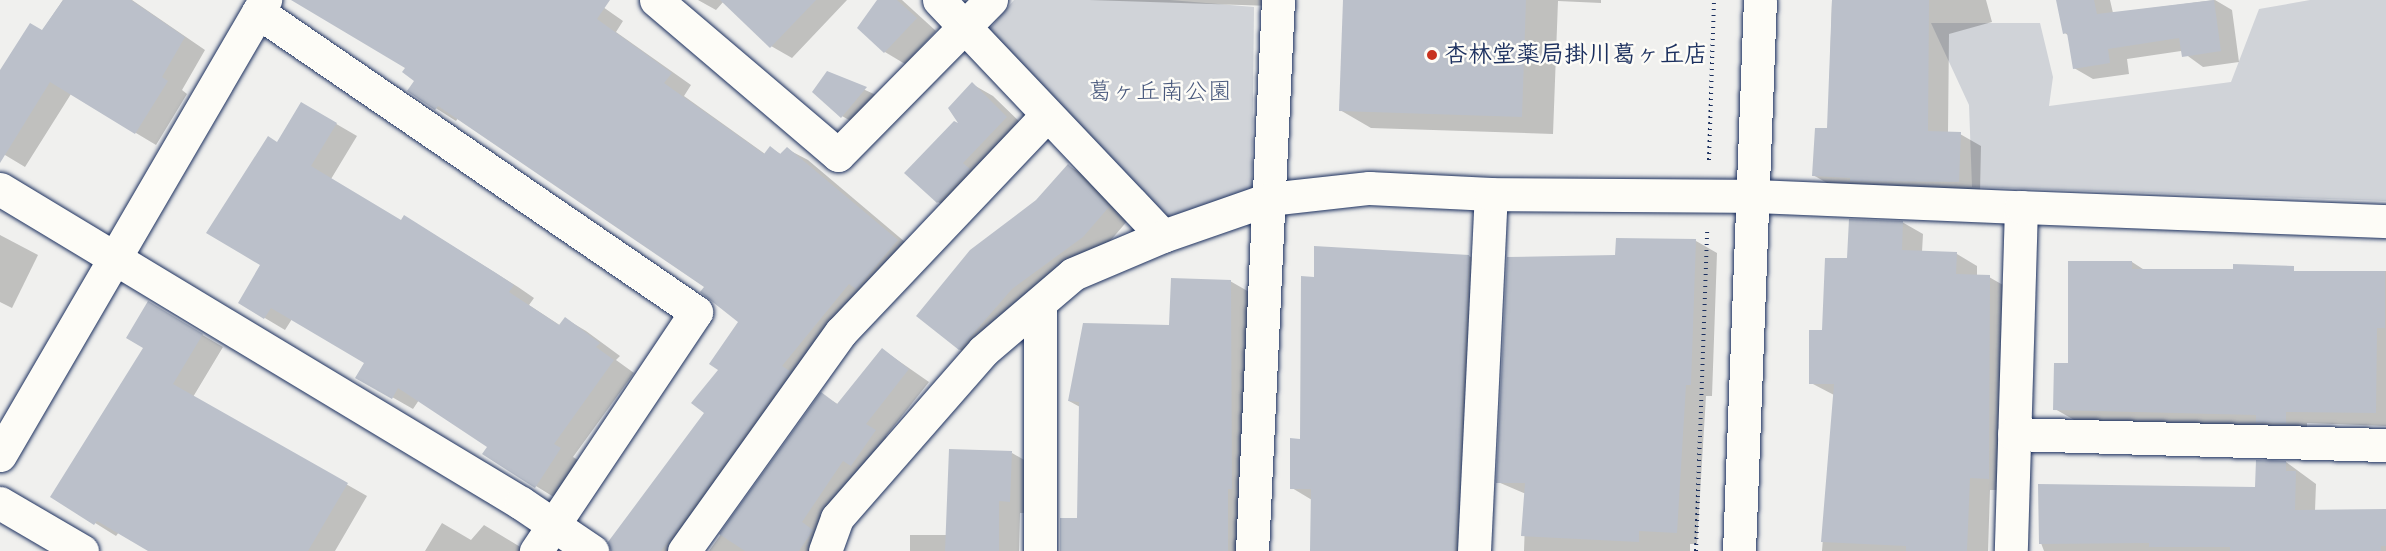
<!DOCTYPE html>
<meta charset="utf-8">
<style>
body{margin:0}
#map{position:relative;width:2386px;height:551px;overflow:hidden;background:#f0f0ee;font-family:Caveat,"Klee One",sans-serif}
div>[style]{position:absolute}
.green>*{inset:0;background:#d0d3d8}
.shadow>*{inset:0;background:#0003}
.building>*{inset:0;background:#bbc0ca}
.path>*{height:4px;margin-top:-2px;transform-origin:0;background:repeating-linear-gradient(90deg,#1b2f5e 0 1.5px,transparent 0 6px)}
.roads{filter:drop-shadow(0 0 2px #1b2f5e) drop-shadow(0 0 2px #1b2f5e)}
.minor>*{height:33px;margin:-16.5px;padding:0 16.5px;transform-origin:16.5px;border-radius:16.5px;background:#fdfcf7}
.tertiary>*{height:33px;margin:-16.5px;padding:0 16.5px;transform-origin:16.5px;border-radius:16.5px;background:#fdfcf7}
.dots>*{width:16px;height:16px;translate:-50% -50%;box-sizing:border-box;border:3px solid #fdfcf7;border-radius:50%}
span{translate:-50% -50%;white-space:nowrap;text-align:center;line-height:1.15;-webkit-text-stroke:5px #fdfcf7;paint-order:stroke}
.poi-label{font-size:24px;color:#1b2f5e;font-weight:700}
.left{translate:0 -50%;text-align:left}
.park-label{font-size:24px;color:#48587c}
</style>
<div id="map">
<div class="green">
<div style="clip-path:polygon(1014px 0,1170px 0,1254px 7px,1252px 190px,1158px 230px,987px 32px)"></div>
<div style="clip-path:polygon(2310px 0,2386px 0,2386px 201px,1972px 187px,1969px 105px,1931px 23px,2040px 23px,2053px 77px,2049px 106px,2231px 82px,2259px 9px)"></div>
</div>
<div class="shadow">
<div style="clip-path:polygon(63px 0,132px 0,205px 50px,182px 90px,187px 94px,156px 145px,71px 94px,25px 167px,0 152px,0 71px,42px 31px)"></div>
<div style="clip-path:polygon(318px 0,593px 0,623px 21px,616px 32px,691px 85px,684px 96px,765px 154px,771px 148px,782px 155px,787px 149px,808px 160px,918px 253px,692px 551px,623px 551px,706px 413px,740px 321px,706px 286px,458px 118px,456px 121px,409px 91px,416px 81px,407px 67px)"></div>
<div style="clip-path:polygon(698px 0,847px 0,792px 58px,771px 46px,724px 1px,716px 10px)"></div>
<div style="clip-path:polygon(879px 0,902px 0,936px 31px,905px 64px,885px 52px)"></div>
<div style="clip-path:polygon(1089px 0,1272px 0,1272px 6px)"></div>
<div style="clip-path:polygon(1344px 0,1601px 0,1601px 3px,1558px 1px,1553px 134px,1371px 128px,1340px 110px)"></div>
<div style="clip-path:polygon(1832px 0,1986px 0,1992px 22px,1949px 34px,1948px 133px,1960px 134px,1981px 146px,1980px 193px,1834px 187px,1813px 175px,1828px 130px)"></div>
<div style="clip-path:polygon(2057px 0,2110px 0,2113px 13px,2215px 0,2232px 10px,2239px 62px,2203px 67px,2181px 51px,2127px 59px,2129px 74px,2093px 79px,2074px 68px,2069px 36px,2065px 33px)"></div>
<div style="clip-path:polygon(828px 73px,887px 100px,863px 128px,842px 116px)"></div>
<div style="clip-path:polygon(972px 84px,993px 96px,1027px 129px,959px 214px,938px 202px,906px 173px,962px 126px)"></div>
<div style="clip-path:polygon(302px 104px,357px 136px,331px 179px,402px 222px,425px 229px,518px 287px,534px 298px,529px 305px,561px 326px,566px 319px,586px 331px,620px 356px,616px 360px,634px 373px,573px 457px,581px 462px,557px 499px,484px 454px,489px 446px,419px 400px,413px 409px,357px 377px,366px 363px,292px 319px,285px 330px,240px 303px,262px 264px,278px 144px)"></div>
<div style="clip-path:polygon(1069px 166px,1089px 178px,1129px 219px,1104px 248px,980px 361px,959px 349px,1037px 201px)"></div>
<div style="clip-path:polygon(1902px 222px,1923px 234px,1922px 252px,1957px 254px,1977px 266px,1977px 276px,1989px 277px,2010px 289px,2009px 490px,1990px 490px,1988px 551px,1822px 551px,1834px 395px,1811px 383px,1849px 259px)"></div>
<div style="clip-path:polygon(0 235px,38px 255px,12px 308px,0 302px)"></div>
<div style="clip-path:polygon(1617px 239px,1696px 241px,1717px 253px,1712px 396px,1706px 396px,1697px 544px,1690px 544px,1690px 551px,1524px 551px,1526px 494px,1498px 482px,1617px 257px)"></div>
<div style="clip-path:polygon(1469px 256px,1490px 268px,1476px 551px,1311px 551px,1312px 500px,1292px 488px,1302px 440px,1315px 278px)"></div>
<div style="clip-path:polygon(2132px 262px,2146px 271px,2386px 271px,2386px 426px,2307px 423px,2307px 434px,2076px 421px,2055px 409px,2069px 364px)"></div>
<div style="clip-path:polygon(1230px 281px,1251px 293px,1248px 551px,1062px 551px,1078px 519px,1080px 407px,1069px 401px)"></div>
<div style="clip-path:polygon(148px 303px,223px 347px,193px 397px,367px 496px,335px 551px,151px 551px,119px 532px,116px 536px,52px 496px,145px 347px)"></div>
<div style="clip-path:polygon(883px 350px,929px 382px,886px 436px,895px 443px,828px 551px,709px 551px,821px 394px,839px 405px)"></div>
<div style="clip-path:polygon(1012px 453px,1033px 465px,1031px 513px,1020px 513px,1019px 551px,910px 551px,910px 535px,947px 535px)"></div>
<div style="clip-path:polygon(2286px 462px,2316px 484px,2315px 511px,2386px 510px,2386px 551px,2044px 551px,2041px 543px,2257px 488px)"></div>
<div style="clip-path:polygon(442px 523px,471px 540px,484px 525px,527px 551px,425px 551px)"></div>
</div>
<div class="building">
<div style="clip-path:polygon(63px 0,131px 0,185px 37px,162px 77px,168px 81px,135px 134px,50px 82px,0 163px,0 70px,30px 23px,42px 30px)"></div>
<div style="clip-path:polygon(291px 0,610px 0,597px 19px,672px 73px,664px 83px,764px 154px,770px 146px,780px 154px,787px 147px,898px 240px,856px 289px,849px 284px,782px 366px,790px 371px,661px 551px,611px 551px,608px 542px,704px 413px,691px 403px,718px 370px,709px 364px,738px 322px,700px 292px,704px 287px,438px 106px,435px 110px,407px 91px,414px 81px,402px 72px,405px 68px)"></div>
<div style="clip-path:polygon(720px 0,816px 0,770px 48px)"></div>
<div style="clip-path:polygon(877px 0,897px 0,917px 18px,884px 53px,857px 28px)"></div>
<div style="clip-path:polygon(1343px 0,1526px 0,1522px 117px,1339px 111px)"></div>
<div style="clip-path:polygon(1832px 0,1929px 0,1928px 131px,1961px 132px,1959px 182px,1850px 181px,1850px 178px,1812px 176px,1815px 128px,1827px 128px)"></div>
<div style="clip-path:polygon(2056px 0,2094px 0,2097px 14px,2214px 0,2221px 51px,2182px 57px,2179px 38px,2108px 49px,2110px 63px,2073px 69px,2067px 33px,2063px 34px)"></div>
<div style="clip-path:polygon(827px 71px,867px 87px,841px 118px,812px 92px)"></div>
<div style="clip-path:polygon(972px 82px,1007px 117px,963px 163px,970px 169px,937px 203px,904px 173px,954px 121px,958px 123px,948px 108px)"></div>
<div style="clip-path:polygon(301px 102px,337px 123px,311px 166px,401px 220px,404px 215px,496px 273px,514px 285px,509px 292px,559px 325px,565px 317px,600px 343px,596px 347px,614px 360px,554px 444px,561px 448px,535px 488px,482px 454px,487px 447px,398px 388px,392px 399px,355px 378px,364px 363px,271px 308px,264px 319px,238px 303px,260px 265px,206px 233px,268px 136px,277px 142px)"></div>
<div style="clip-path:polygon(1068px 164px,1109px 207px,1083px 237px,1012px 289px,959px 350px,916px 316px,970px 250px,1036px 200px)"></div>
<div style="clip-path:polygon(1849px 219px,1903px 221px,1902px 250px,1957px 252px,1956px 274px,1990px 275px,1989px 479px,1970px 478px,1967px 551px,1906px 551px,1906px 546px,1821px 542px,1834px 384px,1809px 384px,1809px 330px,1822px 330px,1825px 258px,1847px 258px)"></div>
<div style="clip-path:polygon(1616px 238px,1696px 239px,1691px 385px,1686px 385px,1677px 533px,1639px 531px,1639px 542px,1521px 536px,1525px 483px,1496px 483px,1507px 257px,1615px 255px)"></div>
<div style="clip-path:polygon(1314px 246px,1469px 255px,1455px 551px,1310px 551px,1311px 489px,1290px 489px,1290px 438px,1300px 439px,1301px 276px,1314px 277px)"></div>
<div style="clip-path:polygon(2068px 261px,2132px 261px,2132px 269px,2233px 269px,2233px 264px,2294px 266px,2294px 271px,2385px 271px,2385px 328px,2377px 328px,2376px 413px,2286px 412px,2286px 423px,2256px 422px,2256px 415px,2053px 410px,2054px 363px,2068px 363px)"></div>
<div style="clip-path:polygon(1171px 278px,1231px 280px,1232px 489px,1228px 489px,1228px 551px,1060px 551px,1060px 518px,1077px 518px,1079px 402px,1068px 401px,1083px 323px,1169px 325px)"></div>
<div style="clip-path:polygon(148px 301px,203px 334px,173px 384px,348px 483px,308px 551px,148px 551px,97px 521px,94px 525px,50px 497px,143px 348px,126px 338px)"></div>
<div style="clip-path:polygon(882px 348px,909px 369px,866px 424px,876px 430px,851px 466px,843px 461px,802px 522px,813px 530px,799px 551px,745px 551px,719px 534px,821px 392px,837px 404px)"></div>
<div style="clip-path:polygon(949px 449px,1012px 451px,1010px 502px,999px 501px,999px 551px,945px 551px)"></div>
<div style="clip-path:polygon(2256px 460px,2286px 461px,2286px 471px,2296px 471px,2295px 510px,2386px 509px,2386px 546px,2381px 546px,2381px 551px,2230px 551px,2230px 547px,2149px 547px,2149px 543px,2039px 544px,2038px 484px,2255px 487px)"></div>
</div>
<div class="path">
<div style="left:1709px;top:160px;width:160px;rotate:-88.2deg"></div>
<div style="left:1696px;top:551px;width:320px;rotate:-88deg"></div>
</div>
<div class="roads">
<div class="minor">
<div style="left:656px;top:0;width:239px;rotate:40.4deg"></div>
<div style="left:838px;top:155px;width:218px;rotate:-45.4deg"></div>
<div style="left:939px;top:0;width:325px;rotate:46.5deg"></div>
<div style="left:258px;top:12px;width:531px;rotate:34.41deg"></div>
<div style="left:696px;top:312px;width:288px;rotate:123.8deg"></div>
<div style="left:0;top:189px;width:608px;rotate:31.08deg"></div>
<div style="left:521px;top:503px;width:86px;rotate:34.1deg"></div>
<div style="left:1754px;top:196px;width:267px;rotate:2.4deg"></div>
<div style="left:2021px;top:207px;width:344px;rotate:91.7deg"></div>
<div style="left:2021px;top:207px;width:365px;rotate:2.2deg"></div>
<div style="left:1040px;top:303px;width:248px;rotate:90deg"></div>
<div style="left:2014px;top:434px;width:372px;rotate:1.7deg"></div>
<div style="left:0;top:503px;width:95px;rotate:30.3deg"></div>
<div style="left:684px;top:551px;width:269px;rotate:-54.4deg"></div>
<div style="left:841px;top:332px;width:299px;rotate:-46.5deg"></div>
<div style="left:1252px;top:551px;width:552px;rotate:-87.3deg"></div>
<div style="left:1474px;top:551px;width:357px;rotate:-87.3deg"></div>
</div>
<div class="tertiary">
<div style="left:0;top:455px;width:527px;rotate:-59.78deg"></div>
<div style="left:825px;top:551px;width:35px;rotate:-70deg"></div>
<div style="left:837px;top:518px;width:222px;rotate:-48.8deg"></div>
<div style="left:983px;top:351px;width:118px;rotate:-40.5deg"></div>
<div style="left:1073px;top:274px;width:98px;rotate:-22.9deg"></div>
<div style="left:1163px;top:236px;width:112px;rotate:-19.2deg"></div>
<div style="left:1269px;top:199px;width:101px;rotate:-6.3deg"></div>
<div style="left:1369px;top:188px;width:122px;rotate:2.8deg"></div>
<div style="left:1491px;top:194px;width:263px;rotate:0.4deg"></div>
<div style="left:1739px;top:551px;width:551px;rotate:-87.82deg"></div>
</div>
</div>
<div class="dots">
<div style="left:1432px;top:55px;background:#c8321e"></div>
</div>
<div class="poi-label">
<span class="left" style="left:1444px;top:55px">杏林堂薬局掛川葛ヶ丘店</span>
</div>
<div class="park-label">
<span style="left:1160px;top:92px">葛ヶ丘南公園</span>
</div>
</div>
